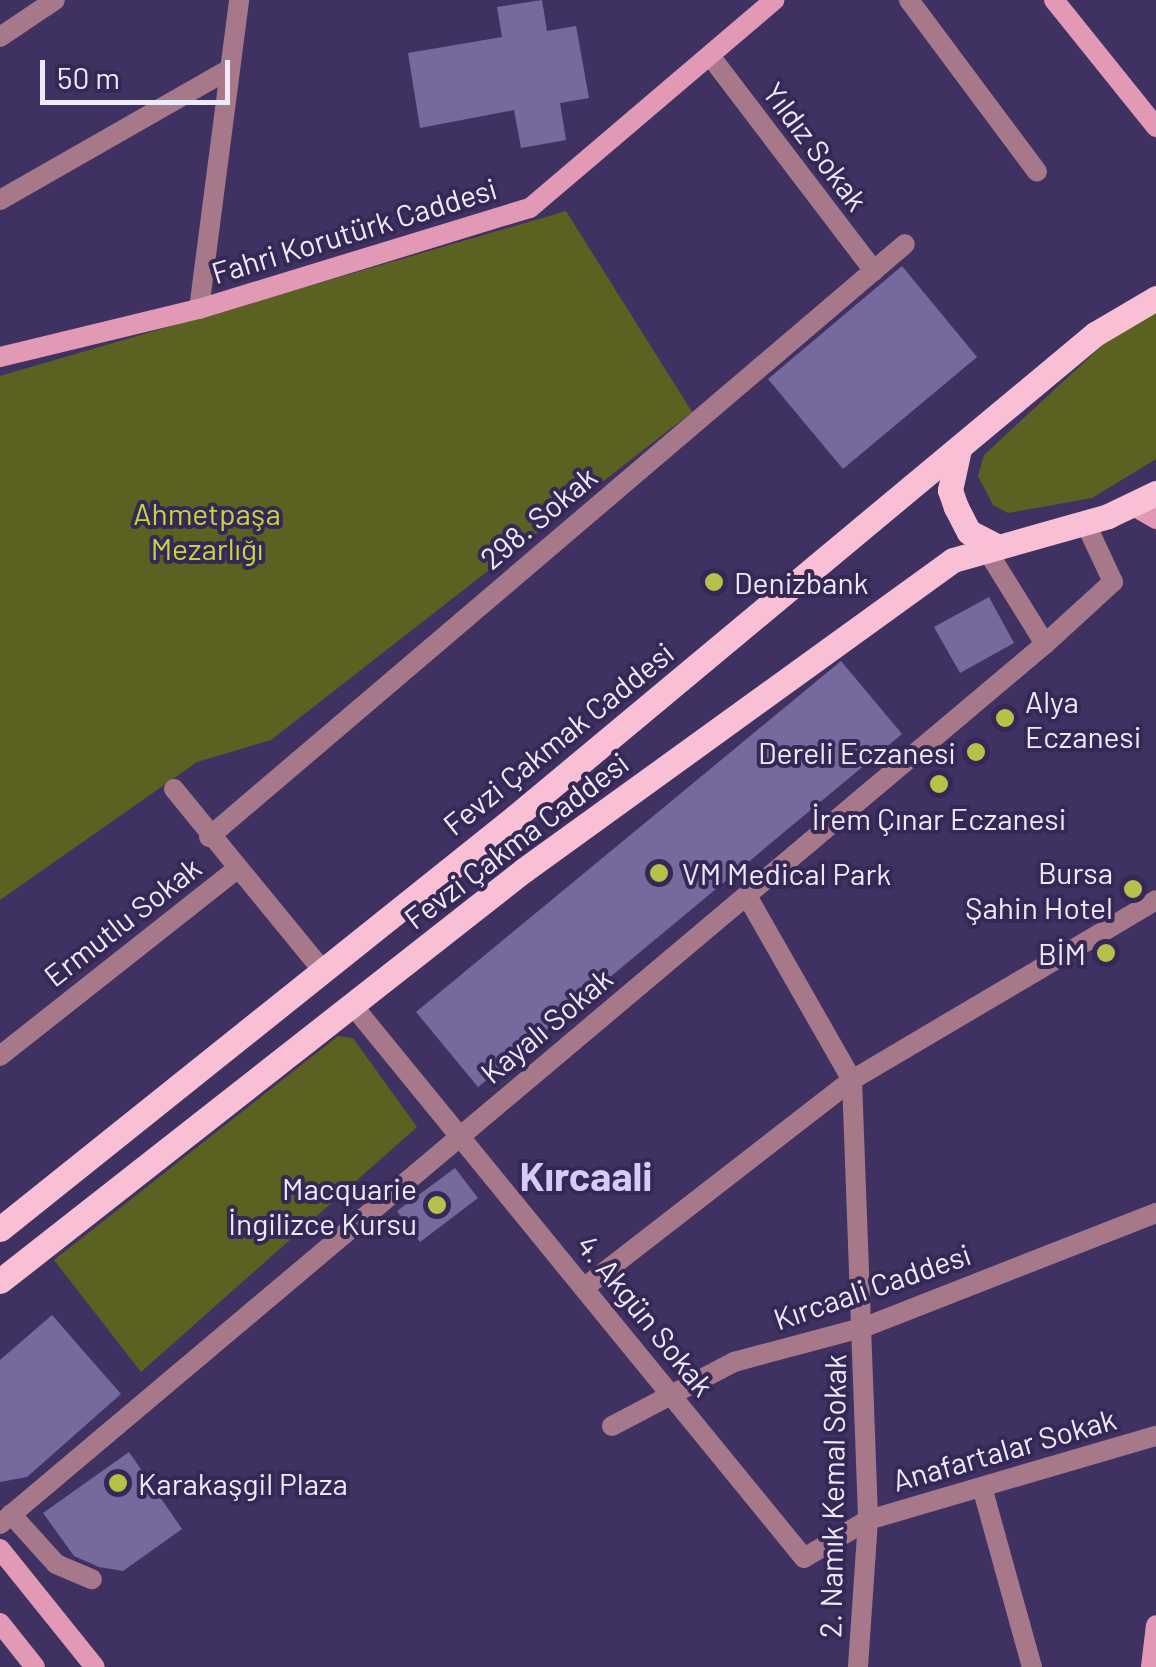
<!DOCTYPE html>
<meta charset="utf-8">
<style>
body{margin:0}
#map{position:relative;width:1156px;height:1667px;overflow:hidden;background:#3f3262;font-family:Barlow,sans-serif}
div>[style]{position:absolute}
.green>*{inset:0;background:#5b6120}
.building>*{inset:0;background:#76699e}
.street>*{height:20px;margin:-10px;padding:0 10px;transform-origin:10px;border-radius:10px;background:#a67889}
.secondary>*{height:20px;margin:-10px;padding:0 10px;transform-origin:10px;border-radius:10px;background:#e199b5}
.primary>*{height:25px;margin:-12.5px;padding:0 12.5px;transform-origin:12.5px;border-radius:12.5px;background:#f9c0d5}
.dots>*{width:28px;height:28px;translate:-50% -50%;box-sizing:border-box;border:5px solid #352756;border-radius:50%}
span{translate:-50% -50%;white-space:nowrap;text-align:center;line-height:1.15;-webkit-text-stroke:8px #352756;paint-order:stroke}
.street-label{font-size:30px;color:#edeafc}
.park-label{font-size:30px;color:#c7d53d}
.poi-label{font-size:30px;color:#edeafc}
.left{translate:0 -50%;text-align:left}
.right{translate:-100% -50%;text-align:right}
.district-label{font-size:40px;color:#d6ccfc;font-weight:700}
.scale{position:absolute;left:40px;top:60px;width:190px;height:45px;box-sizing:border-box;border:5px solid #edeafc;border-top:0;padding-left:12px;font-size:30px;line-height:35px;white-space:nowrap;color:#edeafc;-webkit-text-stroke:8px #352756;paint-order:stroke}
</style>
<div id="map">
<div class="green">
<div style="clip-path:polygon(566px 211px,692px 412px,271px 740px,197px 762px,0 900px,0 376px)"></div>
<div style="clip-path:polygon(1156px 309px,1156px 459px,1092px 498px,1008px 513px,993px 505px,978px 476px,984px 455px,1107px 341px)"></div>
<div style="clip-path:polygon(338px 1036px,353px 1038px,417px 1127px,141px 1372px,54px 1260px)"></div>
</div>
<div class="building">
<div style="clip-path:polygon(542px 0,547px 31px,576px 26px,589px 98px,560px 103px,566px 140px,521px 148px,514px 110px,420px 128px,408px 53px,502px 37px,497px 7px)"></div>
<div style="clip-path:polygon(902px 266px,977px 357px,843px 469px,768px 379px)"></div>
<div style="clip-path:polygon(989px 597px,1014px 643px,960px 673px,934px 627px)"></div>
<div style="clip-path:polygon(841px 661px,902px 734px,478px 1087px,416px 1012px)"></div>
<div style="clip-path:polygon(455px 1168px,478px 1198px,420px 1242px,397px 1211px)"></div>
<div style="clip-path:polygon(52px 1315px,121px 1394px,27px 1477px,0 1482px,0 1360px)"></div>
<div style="clip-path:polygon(129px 1452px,182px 1529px,123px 1571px,99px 1567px,74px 1556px,43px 1513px)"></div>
</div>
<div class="street">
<div style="left:909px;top:0;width:214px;rotate:53.3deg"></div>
<div style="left:0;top:37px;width:66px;rotate:-33.9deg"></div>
<div style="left:711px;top:57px;width:269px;rotate:52.7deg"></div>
<div style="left:0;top:200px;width:260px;rotate:-29.7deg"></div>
<div style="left:199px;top:309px;width:312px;rotate:-82.6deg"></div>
<div style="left:1045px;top:644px;width:92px;rotate:-42.4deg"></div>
<div style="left:1113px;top:582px;width:66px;rotate:-115deg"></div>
<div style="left:174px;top:789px;width:237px;rotate:50.7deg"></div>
<div style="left:209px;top:837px;width:914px;rotate:-40.43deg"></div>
<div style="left:747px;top:896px;width:212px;rotate:60.3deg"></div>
<div style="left:852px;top:1080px;width:440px;rotate:87.9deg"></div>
<div style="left:868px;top:1520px;width:147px;rotate:93.9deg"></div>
<div style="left:354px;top:1007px;width:711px;rotate:50.76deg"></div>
<div style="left:804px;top:1558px;width:74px;rotate:-30.7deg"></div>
<div style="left:868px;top:1520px;width:300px;rotate:-16.3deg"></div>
<div style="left:0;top:1056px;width:298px;rotate:-38.3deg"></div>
<div style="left:585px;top:1287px;width:338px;rotate:-37.8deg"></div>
<div style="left:852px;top:1080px;width:353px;rotate:-30.6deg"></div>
<div style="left:612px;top:1426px;width:138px;rotate:-27.7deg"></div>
<div style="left:734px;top:1362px;width:136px;rotate:-15deg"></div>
<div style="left:865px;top:1327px;width:313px;rotate:-21.4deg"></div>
<div style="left:982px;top:1487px;width:187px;rotate:74.5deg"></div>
<div style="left:11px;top:1514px;width:67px;rotate:48deg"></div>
<div style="left:56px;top:1564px;width:39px;rotate:23deg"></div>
<div style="left:0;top:1524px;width:1366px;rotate:-40.1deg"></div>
<div style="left:1045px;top:644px;width:112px;rotate:-121.8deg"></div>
</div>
<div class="secondary">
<div style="left:1054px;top:0;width:163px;rotate:51.2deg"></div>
<div style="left:0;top:357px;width:205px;rotate:-13.6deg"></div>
<div style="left:199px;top:309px;width:346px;rotate:-17deg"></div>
<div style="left:530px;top:208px;width:321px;rotate:-40.4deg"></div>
<div style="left:1132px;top:505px;width:28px;rotate:30deg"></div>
<div style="left:0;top:1549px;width:151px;rotate:51.2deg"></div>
<div style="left:0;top:1623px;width:56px;rotate:51.5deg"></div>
<div style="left:1151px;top:1667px;width:42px;rotate:-83.2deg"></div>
</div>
<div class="primary">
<div style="left:959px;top:449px;width:42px;rotate:102.4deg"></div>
<div style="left:950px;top:490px;width:18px;rotate:71deg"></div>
<div style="left:956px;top:507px;width:28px;rotate:63deg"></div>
<div style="left:969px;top:532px;width:30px;rotate:27deg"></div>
<div style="left:0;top:1229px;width:660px;rotate:-38.66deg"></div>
<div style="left:515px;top:817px;width:755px;rotate:-39.79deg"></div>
<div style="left:1095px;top:334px;width:71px;rotate:-30.5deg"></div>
<div style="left:0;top:1281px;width:666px;rotate:-38.11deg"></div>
<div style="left:524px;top:870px;width:529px;rotate:-35.85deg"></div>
<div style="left:953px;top:560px;width:161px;rotate:-15.8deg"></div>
<div style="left:1108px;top:516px;width:53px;rotate:-25.6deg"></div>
</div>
<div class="dots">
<div style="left:714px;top:582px;background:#b6c149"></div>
<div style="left:1005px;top:718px;background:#b6c149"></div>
<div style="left:976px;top:752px;background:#b6c149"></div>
<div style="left:939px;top:784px;background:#b6c149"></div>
<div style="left:659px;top:873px;background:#b6c149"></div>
<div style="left:1133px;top:889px;background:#b6c149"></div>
<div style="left:1106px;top:953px;background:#b6c149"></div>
<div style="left:437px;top:1205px;background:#b6c149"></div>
<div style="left:118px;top:1483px;background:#b6c149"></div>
</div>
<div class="street-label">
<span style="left:816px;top:146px;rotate:53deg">Yıldız Sokak</span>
<span style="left:354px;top:230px;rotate:-17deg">Fahri Korutürk Caddesi</span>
<span style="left:538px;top:517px;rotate:-40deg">298. Sokak</span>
<span style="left:558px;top:738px;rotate:-39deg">Fevzi Çakmak Caddesi</span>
<span style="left:516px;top:840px;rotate:-37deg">Fevzi Çakma Caddesi</span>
<span style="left:122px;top:921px;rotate:-38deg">Ermutlu Sokak</span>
<span style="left:546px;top:1025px;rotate:-40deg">Kayalı Sokak</span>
<span style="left:872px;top:1286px;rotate:-19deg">Kırcaali Caddesi</span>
<span style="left:646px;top:1315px;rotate:51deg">4. Akgün Sokak</span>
<span style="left:1004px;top:1449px;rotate:-16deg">Anafartalar Sokak</span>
<span style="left:832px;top:1496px;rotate:-89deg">2. Namık Kemal Sokak</span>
</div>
<div class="park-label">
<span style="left:207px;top:530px">Ahmetpaşa<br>Mezarlığı</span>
</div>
<div class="poi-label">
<span class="left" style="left:734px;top:582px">Denizbank</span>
<span class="left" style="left:1025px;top:718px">Alya<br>Eczanesi</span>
<span class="right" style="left:956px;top:752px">Dereli Eczanesi</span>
<span style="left:939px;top:818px">İrem Çınar Eczanesi</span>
<span class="right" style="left:1113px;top:889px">Bursa<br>Şahin Hotel</span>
<span class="left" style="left:682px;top:873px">VM Medical Park</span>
<span class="right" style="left:1086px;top:953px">BİM</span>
<span class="right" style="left:417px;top:1205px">Macquarie<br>İngilizce Kursu</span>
<span class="left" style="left:138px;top:1483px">Karakaşgil Plaza</span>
</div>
<div class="district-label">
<span style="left:586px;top:1175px">Kırcaali</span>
</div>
<div class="scale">50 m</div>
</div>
